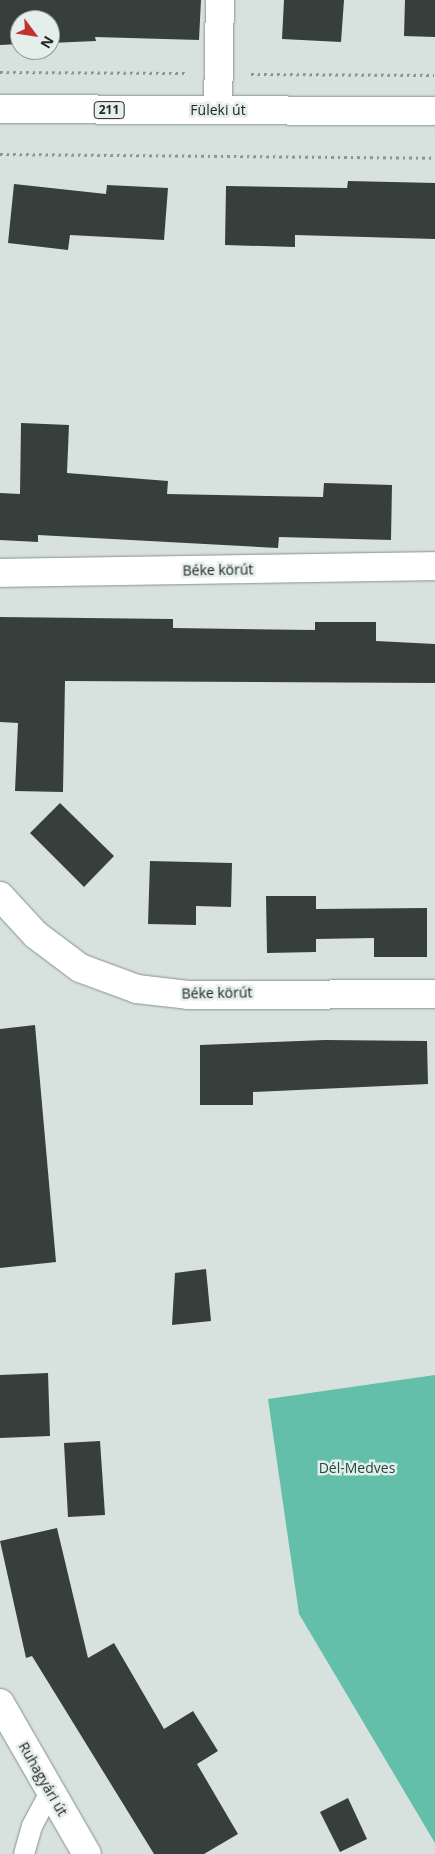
<!DOCTYPE html>
<meta charset="utf-8">
<style>
body{margin:0}
#map{position:relative;width:435px;height:1854px;overflow:hidden;background:#d7e1de;font-family:"Open Sans",sans-serif}
div>[style]{position:absolute}
.forest>*{inset:0;background:#63beaa}
.building>*{inset:0;background:#373f3c}
.path>*{height:3px;margin-top:-1.5px;transform-origin:0;background:repeating-linear-gradient(90deg,#8d9491 0 2.5px,transparent 0 6.5px)}
.roads{filter:drop-shadow(0 0 1px #899290) drop-shadow(0 0 1px #899290)}
.service>*{height:20px;margin:-10px;padding:0 10px;transform-origin:10px;border-radius:10px;background:#fff}
.minor>*{height:28px;margin:-14px;padding:0 14px;transform-origin:14px;border-radius:14px;background:#fff}
.primary>*{height:28px;margin:-14px;padding:0 14px;transform-origin:14px;border-radius:14px;background:#fff}
span{translate:-50% -50%;white-space:nowrap;text-align:center;line-height:1.15;-webkit-text-stroke:5px #e4eeeb;paint-order:stroke}
.shield-label span{padding:1px 4px;background:#e4eeeb;border:1px solid;border-radius:4px;-webkit-text-stroke-width:0}
.shield-label{font-size:12px;color:#232625;font-weight:700}
.street-label{font-size:14px;color:#232625}
.park-label{font-size:14px;color:#214a41}
.north{position:absolute;left:10px;top:10px;width:50px;height:50px;box-sizing:border-box;background:#e4eeeb;border:1px solid #979e9c;border-radius:50%;rotate:121deg;font-size:14px;font-weight:700;line-height:20px;text-align:center;color:#232625}
.north::after{content:'';display:block;margin:auto;width:18px;height:22px;background:#c1332e;clip-path:polygon(50% 0,100% 100%,50% 72%,0 100%)}
</style>
<div id="map">
<div class="forest">
<div style="clip-path:polygon(435px 1375px,435px 1843px,299px 1614px,268px 1399px)"></div>
</div>
<div class="building">
<div style="clip-path:polygon(0 0,201px 0,199px 40px,95px 37px,96px 41px,50px 43px,50px 20px,20px 20px,20px 44px,0 45px)"></div>
<div style="clip-path:polygon(284px 0,344px 0,341px 42px,282px 39px)"></div>
<div style="clip-path:polygon(405px 0,435px 0,435px 37px,404px 36px)"></div>
<div style="clip-path:polygon(348px 181px,435px 183px,435px 239px,295px 235px,295px 247px,225px 245px,226px 186px,347px 188px)"></div>
<div style="clip-path:polygon(14px 184px,106px 194px,107px 185px,168px 188px,164px 240px,70px 235px,68px 250px,8px 243px)"></div>
<div style="clip-path:polygon(21px 423px,69px 425px,67px 473px,168px 481px,167px 494px,323px 497px,324px 483px,392px 485px,391px 540px,279px 537px,278px 548px,38px 535px,38px 542px,0 540px,0 493px,20px 494px)"></div>
<div style="clip-path:polygon(0 617px,173px 619px,173px 628px,315px 630px,315px 622px,376px 622px,376px 641px,435px 644px,435px 683px,65px 681px,63px 792px,15px 791px,18px 723px,0 722px)"></div>
<div style="clip-path:polygon(60px 803px,114px 856px,84px 887px,30px 833px)"></div>
<div style="clip-path:polygon(150px 861px,232px 863px,231px 907px,196px 906px,196px 925px,148px 924px)"></div>
<div style="clip-path:polygon(266px 896px,316px 896px,316px 909px,427px 908px,427px 957px,374px 957px,374px 938px,316px 939px,316px 952px,267px 953px)"></div>
<div style="clip-path:polygon(35px 1025px,56px 1262px,0 1268px,0 1029px)"></div>
<div style="clip-path:polygon(325px 1040px,427px 1041px,428px 1084px,253px 1092px,253px 1105px,200px 1105px,200px 1045px)"></div>
<div style="clip-path:polygon(206px 1269px,211px 1321px,172px 1325px,175px 1273px)"></div>
<div style="clip-path:polygon(48px 1373px,50px 1436px,0 1438px,0 1375px)"></div>
<div style="clip-path:polygon(100px 1441px,105px 1515px,68px 1517px,64px 1443px)"></div>
<div style="clip-path:polygon(57px 1528px,88px 1658px,114px 1643px,164px 1729px,193px 1711px,218px 1751px,197px 1764px,238px 1834px,204px 1854px,154px 1854px,32px 1656px,26px 1658px,0 1541px)"></div>
<div style="clip-path:polygon(348px 1798px,367px 1839px,340px 1852px,320px 1812px)"></div>
</div>
<div class="path">
<div style="left:0;top:72px;width:187px;rotate:0.3deg"></div>
<div style="left:251px;top:74px;width:183px;rotate:0.3deg"></div>
<div style="left:0;top:154px;width:435px;rotate:0.5deg"></div>
</div>
<div class="roads">
<div class="service">
<div style="left:24px;top:1854px;width:29px;rotate:-74deg"></div>
<div style="left:32px;top:1826px;width:38px;rotate:-62deg"></div>
</div>
<div class="minor">
<div style="left:218px;top:110px;width:110px;rotate:-89deg"></div>
<div style="left:0;top:573px;width:435px;rotate:-0.9deg"></div>
<div style="left:0;top:896px;width:53px;rotate:47.3deg"></div>
<div style="left:36px;top:935px;width:55px;rotate:36.9deg"></div>
<div style="left:80px;top:968px;width:61px;rotate:20.2deg"></div>
<div style="left:137px;top:989px;width:51px;rotate:6.7deg"></div>
<div style="left:188px;top:995px;width:247px;rotate:-0.2deg"></div>
<div style="left:0;top:1703px;width:174px;rotate:60.1deg"></div>
</div>
<div class="primary">
<div style="left:0;top:109px;width:435px;rotate:0.3deg"></div>
</div>
</div>
<div class="shield-label">
<span style="left:109px;top:110px">211</span>
</div>
<div class="street-label">
<span style="left:218px;top:110px">Füleki út</span>
<span style="left:218px;top:570px;rotate:-1deg">Béke körút</span>
<span style="left:217px;top:993px;rotate:-1deg">Béke körút</span>
<span style="left:43px;top:1779px;rotate:60deg">Ruhagyári út</span>
</div>
<div class="park-label">
<span style="left:357px;top:1468px">Dél-Medves</span>
</div>
<div class="north">N</div>
</div>
